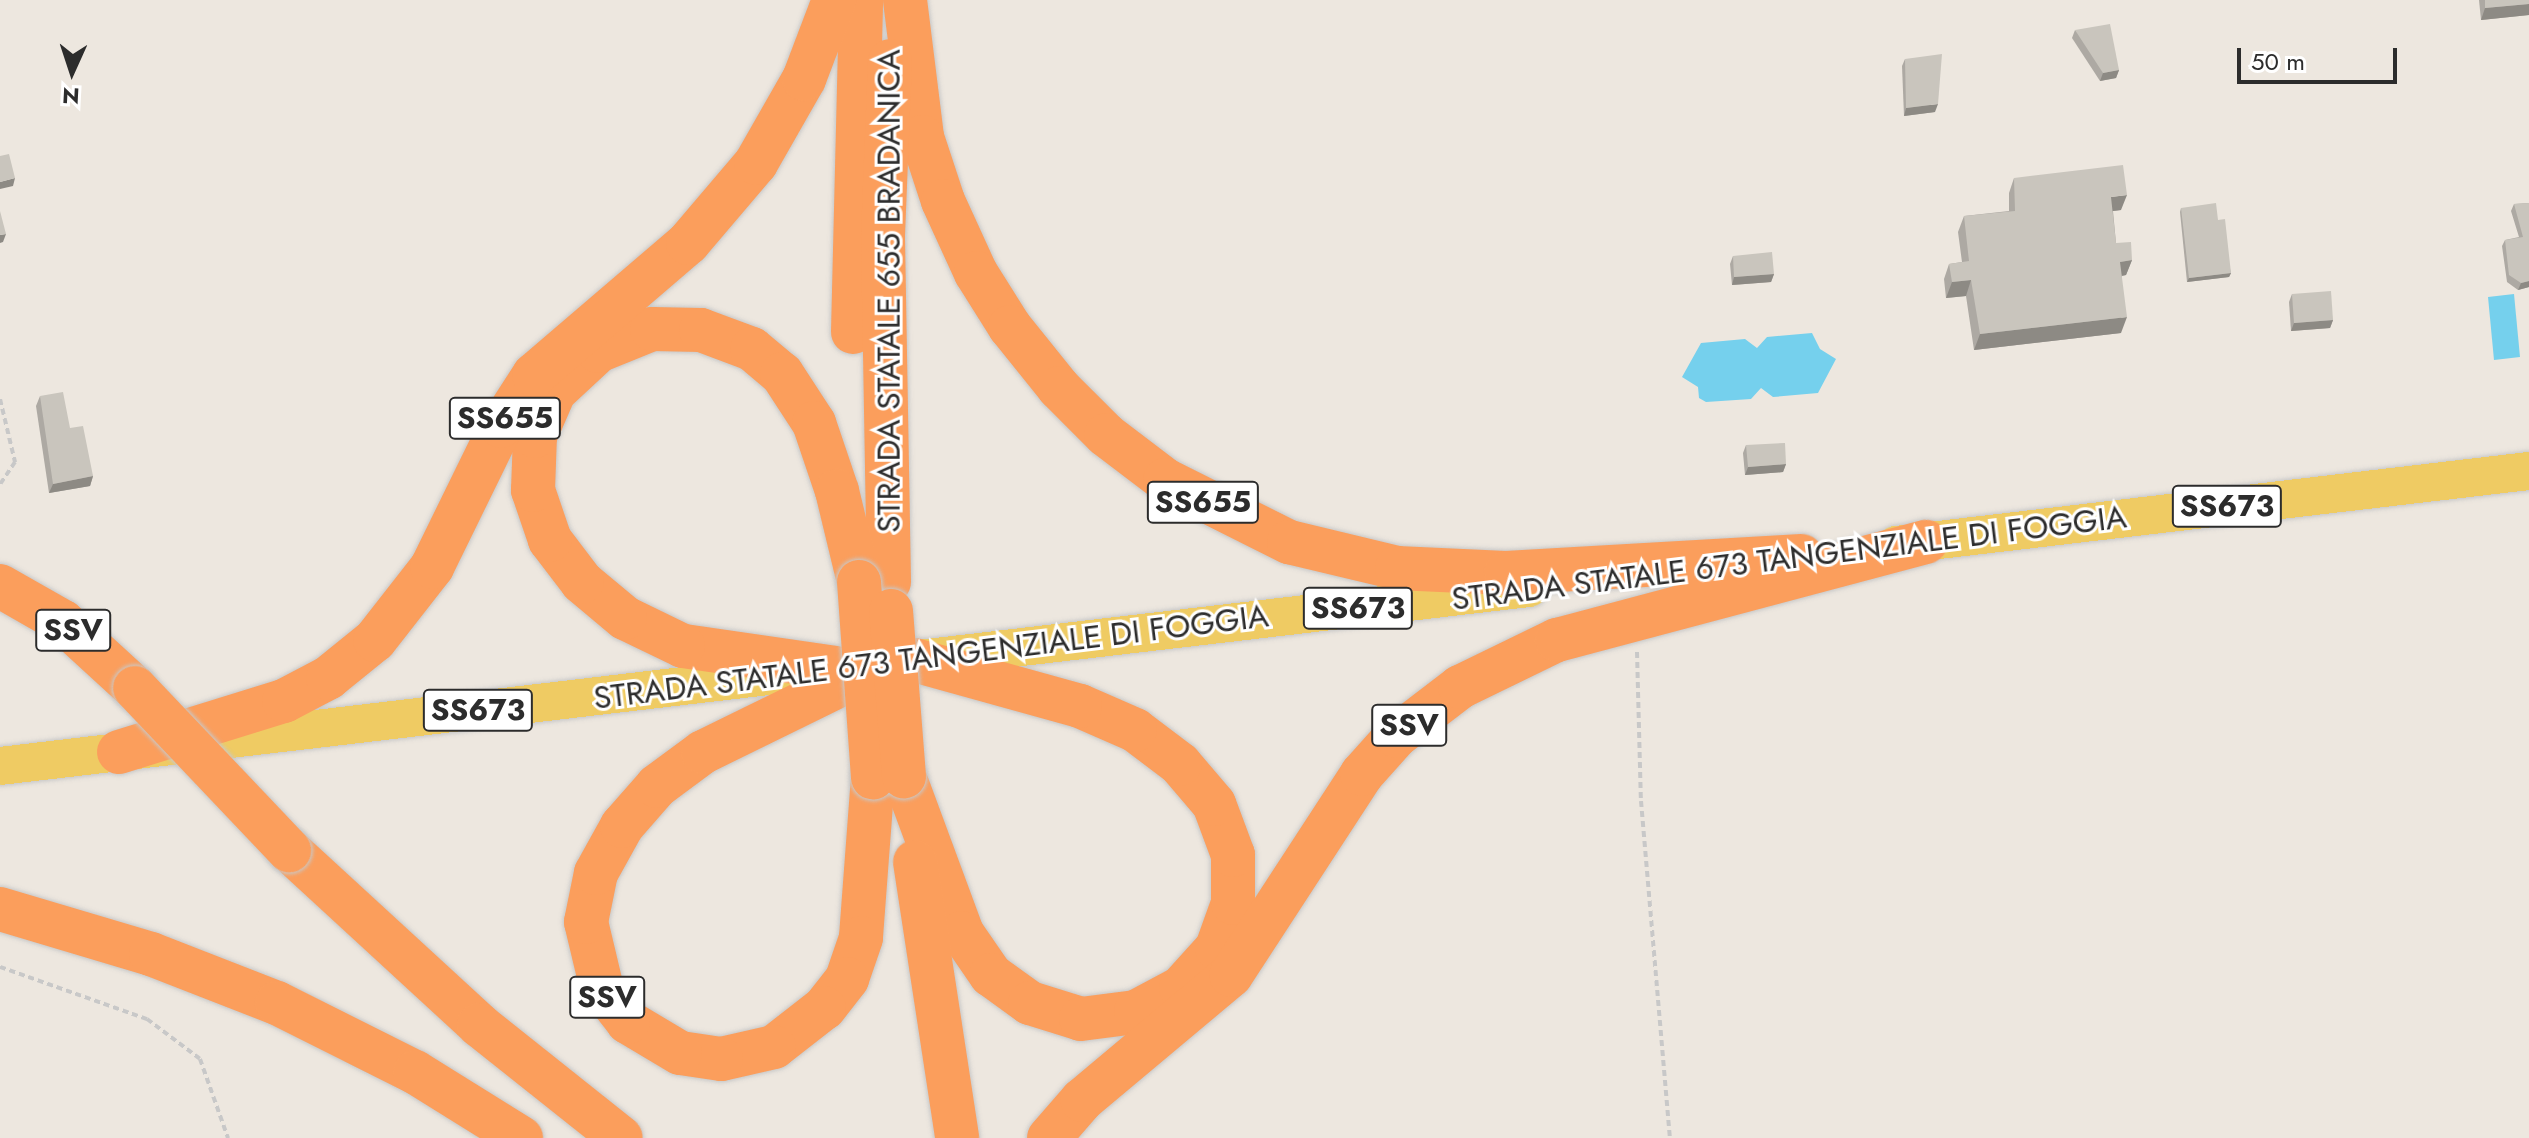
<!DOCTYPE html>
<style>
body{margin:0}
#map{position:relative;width:2529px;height:1138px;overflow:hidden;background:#ede7df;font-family:Jost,sans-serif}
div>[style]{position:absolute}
.water>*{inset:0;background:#75d0ed}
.path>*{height:4px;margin-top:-2px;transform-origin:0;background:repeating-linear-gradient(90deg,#c8c8c8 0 6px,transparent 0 10px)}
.roads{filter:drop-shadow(0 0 2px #c8c8c8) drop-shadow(0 0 2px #c8c8c8)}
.primary>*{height:38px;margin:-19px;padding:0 19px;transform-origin:19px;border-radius:19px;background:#efcb63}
.highway>*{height:44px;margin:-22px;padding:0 22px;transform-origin:22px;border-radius:22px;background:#fb9e5c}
.bridges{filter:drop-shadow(0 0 2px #c8c8c8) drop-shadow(0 0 2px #c8c8c8)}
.highway-bridge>*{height:44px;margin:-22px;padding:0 22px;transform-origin:22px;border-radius:22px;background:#fb9e5c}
.wall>*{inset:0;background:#ada9a3}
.shaded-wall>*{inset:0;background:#8d8a84}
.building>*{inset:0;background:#c9c5bd}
span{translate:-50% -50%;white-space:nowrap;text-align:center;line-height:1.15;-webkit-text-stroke:6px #fff;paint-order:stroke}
.shield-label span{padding:2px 6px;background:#fff;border:2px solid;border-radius:6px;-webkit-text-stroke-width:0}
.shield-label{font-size:30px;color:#2c2c2c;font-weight:700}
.street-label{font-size:32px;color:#2c2c2c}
.north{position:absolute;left:32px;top:32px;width:80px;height:80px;-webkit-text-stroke:6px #fff;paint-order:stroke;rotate:183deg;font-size:22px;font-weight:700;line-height:32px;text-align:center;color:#2c2c2c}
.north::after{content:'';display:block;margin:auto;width:28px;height:36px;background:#2c2c2c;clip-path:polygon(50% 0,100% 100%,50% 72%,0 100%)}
.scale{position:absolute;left:2237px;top:48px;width:160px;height:36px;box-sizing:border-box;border:4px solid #2c2c2c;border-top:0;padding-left:10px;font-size:24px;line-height:28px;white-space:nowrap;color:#2c2c2c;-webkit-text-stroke:6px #fff;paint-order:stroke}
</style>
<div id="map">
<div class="water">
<div style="clip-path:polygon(2514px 294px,2520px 357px,2494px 360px,2488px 297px)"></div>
<div style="clip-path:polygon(1812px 333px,1820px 349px,1836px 359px,1818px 393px,1773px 397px,1761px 388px,1751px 399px,1706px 402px,1699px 398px,1698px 387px,1682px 377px,1701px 343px,1745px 339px,1757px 348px,1767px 337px)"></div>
</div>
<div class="path">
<div style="left:0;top:399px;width:65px;rotate:76.6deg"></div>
<div style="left:15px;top:462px;width:27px;rotate:124deg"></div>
<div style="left:1637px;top:652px;width:149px;rotate:88.5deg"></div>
<div style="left:1641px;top:801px;width:338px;rotate:85.1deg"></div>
<div style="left:0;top:967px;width:156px;rotate:19.5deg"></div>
<div style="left:147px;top:1019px;width:66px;rotate:37deg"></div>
<div style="left:200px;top:1059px;width:84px;rotate:70.5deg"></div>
</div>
<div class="roads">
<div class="primary">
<div style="left:1896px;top:545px;width:637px;rotate:-6.67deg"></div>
<div style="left:919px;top:659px;width:614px;rotate:-6.64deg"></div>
<div style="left:0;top:766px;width:807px;rotate:-6.68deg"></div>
</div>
<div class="highway">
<div style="left:905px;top:0;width:138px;rotate:82.9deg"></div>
<div style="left:922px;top:137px;width:67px;rotate:71.8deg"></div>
<div style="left:943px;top:201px;width:79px;rotate:65.4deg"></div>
<div style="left:976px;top:273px;width:64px;rotate:57.8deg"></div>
<div style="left:1010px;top:327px;width:78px;rotate:51.2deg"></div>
<div style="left:1059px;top:388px;width:66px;rotate:45deg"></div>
<div style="left:1106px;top:435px;width:74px;rotate:37.3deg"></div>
<div style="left:1165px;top:480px;width:139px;rotate:26.6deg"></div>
<div style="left:1289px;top:542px;width:111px;rotate:13.5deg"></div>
<div style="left:1397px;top:568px;width:109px;rotate:2.6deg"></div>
<div style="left:1506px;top:573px;width:296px;rotate:-3.3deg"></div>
<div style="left:853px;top:332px;width:332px;rotate:-88.6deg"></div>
<div style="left:889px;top:582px;width:347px;rotate:-91deg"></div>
<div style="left:883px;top:235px;width:174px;rotate:-87.7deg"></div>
<div style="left:0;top:586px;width:73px;rotate:29.7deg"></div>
<div style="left:63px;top:622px;width:98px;rotate:42.5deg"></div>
<div style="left:836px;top:668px;width:155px;rotate:-171.8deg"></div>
<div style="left:683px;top:646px;width:64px;rotate:-154.2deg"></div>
<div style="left:625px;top:618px;width:56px;rotate:-140.1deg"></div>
<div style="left:582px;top:582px;width:53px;rotate:-127.3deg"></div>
<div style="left:550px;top:540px;width:53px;rotate:-108.8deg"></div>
<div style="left:533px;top:490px;width:54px;rotate:-87.9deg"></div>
<div style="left:535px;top:436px;width:48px;rotate:-66.6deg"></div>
<div style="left:554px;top:392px;width:60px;rotate:-43deg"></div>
<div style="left:598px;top:351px;width:58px;rotate:-22.2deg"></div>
<div style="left:652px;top:329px;width:49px;rotate:1.2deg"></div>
<div style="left:701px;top:330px;width:54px;rotate:20.4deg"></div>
<div style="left:752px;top:349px;width:39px;rotate:40deg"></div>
<div style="left:782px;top:374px;width:59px;rotate:56.9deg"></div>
<div style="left:814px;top:423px;width:72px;rotate:71.3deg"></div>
<div style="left:837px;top:491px;width:94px;rotate:76.4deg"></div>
<div style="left:119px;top:752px;width:173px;rotate:-17.2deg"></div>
<div style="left:284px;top:701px;width:50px;rotate:-27.6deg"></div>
<div style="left:328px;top:678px;width:60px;rotate:-39deg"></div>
<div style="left:375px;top:640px;width:93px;rotate:-52deg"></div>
<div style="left:432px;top:567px;width:157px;rotate:-63.9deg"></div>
<div style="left:501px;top:426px;width:61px;rotate:-57.1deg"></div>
<div style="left:534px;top:375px;width:203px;rotate:-40.6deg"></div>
<div style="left:688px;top:243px;width:105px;rotate:-49.6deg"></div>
<div style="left:756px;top:163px;width:97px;rotate:-60.3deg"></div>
<div style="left:804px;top:79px;width:85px;rotate:-69.2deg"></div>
<div style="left:904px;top:776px;width:167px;rotate:69.7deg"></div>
<div style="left:962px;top:933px;width:51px;rotate:55.4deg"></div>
<div style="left:991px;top:975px;width:48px;rotate:35.7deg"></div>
<div style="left:1030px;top:1003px;width:53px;rotate:17.4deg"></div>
<div style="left:1081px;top:1019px;width:55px;rotate:-7.3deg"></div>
<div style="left:1136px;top:1012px;width:51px;rotate:-28.1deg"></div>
<div style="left:1181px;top:988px;width:54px;rotate:-48deg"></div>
<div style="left:1217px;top:948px;width:48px;rotate:-70.4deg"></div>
<div style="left:1233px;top:903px;width:48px;rotate:-90deg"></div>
<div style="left:1233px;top:855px;width:54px;rotate:-110.4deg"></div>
<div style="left:1214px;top:804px;width:52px;rotate:-130.4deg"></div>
<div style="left:1180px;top:764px;width:56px;rotate:-142.9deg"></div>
<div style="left:1135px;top:730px;width:60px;rotate:-156.4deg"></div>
<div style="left:1080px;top:706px;width:172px;rotate:-164.5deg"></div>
<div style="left:873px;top:777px;width:161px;rotate:94.3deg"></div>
<div style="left:861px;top:938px;width:43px;rotate:108.9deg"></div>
<div style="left:847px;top:979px;width:37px;rotate:128deg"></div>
<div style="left:824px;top:1008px;width:63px;rotate:142deg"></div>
<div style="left:774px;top:1047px;width:54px;rotate:167.2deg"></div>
<div style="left:721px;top:1059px;width:41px;rotate:-171.7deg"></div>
<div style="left:680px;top:1053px;width:61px;rotate:-149.2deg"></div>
<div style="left:628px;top:1022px;width:42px;rotate:-128.2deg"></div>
<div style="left:602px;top:989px;width:69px;rotate:-103.4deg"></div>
<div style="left:586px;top:922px;width:50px;rotate:-78.5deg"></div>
<div style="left:596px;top:873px;width:54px;rotate:-61deg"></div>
<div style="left:622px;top:826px;width:53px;rotate:-48.8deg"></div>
<div style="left:657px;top:786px;width:57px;rotate:-36.5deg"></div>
<div style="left:703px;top:752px;width:203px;rotate:-26.1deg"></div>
<div style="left:289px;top:850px;width:258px;rotate:42.6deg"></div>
<div style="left:479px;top:1025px;width:181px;rotate:38.5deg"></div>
<div style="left:915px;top:862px;width:279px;rotate:81.3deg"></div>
<div style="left:0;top:909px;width:158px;rotate:16.6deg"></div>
<div style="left:151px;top:954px;width:135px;rotate:21.3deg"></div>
<div style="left:277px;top:1003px;width:154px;rotate:26.6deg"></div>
<div style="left:415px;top:1072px;width:125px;rotate:31.9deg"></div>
<div style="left:1049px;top:1138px;width:50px;rotate:-49deg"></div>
<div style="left:1082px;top:1100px;width:194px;rotate:-40deg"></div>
<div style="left:1231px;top:975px;width:240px;rotate:-56.9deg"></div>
<div style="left:1362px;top:774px;width:51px;rotate:-48.2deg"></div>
<div style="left:1396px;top:736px;width:81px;rotate:-37.4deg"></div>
<div style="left:1460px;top:687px;width:108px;rotate:-25.9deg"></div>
<div style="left:1557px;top:640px;width:382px;rotate:-14.9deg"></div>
</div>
</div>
<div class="bridges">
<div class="highway-bridge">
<div style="left:859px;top:582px;width:196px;rotate:85.9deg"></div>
<div style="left:891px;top:611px;width:166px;rotate:85.5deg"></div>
<div style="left:135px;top:688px;width:224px;rotate:46.5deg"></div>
</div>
</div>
<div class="wall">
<div style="clip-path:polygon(2479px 0,2529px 0,2529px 15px,2481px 20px)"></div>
<div style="clip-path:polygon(2075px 30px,2119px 70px,2116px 78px,2100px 81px,2072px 38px)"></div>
<div style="clip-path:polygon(1905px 59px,1935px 112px,1904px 116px,1902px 66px)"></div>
<div style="clip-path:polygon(2014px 178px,2121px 210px,2113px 211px,2116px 243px,2132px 260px,2126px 275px,2122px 276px,2121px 333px,1974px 350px,1966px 296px,1946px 298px,1944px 279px,1949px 264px,1962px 262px,1958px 232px,1964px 216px,2009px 211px,2009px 193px)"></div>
<div style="clip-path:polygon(2529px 203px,2529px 287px,2518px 290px,2507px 282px,2502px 246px,2505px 240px,2519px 237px,2511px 211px,2514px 204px)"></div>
<div style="clip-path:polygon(2181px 208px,2218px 220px,2231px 273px,2229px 277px,2187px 282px,2180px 212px)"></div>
<div style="clip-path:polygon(1733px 256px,1774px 274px,1771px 282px,1732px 285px,1730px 264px)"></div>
<div style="clip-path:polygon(2292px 294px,2333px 320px,2330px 328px,2291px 331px,2289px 302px)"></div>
<div style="clip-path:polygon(40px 396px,93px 476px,90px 486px,49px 493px,36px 406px)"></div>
<div style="clip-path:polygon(1746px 445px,1786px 464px,1783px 472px,1745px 475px,1743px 453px)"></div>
</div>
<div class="shaded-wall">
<div style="clip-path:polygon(2529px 4px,2529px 15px,2481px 20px,2485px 8px)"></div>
<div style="clip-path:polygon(2119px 70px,2116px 78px,2100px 81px,2103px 73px)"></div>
<div style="clip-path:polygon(1938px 104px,1935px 112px,1904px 116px,1906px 108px)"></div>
<div style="clip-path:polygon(15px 178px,13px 186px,0 189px,0 182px)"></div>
<div style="clip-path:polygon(2127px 195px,2121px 210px,2105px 212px,2111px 197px)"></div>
<div style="clip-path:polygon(6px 234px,3px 242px,0 243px,0 235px)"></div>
<div style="clip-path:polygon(2132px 260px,2126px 275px,2115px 277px,2120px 262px)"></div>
<div style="clip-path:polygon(2231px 273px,2229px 277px,2187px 282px,2189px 278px)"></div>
<div style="clip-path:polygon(1774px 274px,1771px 282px,1732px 285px,1734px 277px)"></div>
<div style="clip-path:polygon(1971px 280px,1966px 296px,1946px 298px,1952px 282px)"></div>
<div style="clip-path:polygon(2529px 281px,2529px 287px,2518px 290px,2521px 283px)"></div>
<div style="clip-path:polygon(2127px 317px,2121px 333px,1974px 350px,1980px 334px)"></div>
<div style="clip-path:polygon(2333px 320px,2330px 328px,2291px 331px,2294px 323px)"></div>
<div style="clip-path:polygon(1786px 464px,1783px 472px,1745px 475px,1748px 467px)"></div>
<div style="clip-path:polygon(93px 476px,90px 486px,49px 493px,53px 484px)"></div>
</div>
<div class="building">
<div style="clip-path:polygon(2485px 0,2529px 0,2529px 4px,2485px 8px)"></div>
<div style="clip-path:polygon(2110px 24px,2119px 70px,2103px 73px,2075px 30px)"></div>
<div style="clip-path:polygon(1942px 54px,1938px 104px,1906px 108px,1905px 59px)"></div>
<div style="clip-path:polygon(9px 154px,15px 178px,0 182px,0 156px)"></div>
<div style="clip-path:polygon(2123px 165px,2127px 195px,2111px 197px,2116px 243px,2131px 242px,2132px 260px,2120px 262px,2127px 317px,1980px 334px,1971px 280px,1952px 282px,1949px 264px,1969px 261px,1964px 216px,2015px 211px,2014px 178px)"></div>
<div style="clip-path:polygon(2216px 203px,2218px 220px,2225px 219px,2231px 273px,2189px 278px,2181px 208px)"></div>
<div style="clip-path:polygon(2529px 203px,2529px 281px,2521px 283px,2509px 275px,2505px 240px,2523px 237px,2514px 204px)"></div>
<div style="clip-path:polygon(0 211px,6px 234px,0 235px)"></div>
<div style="clip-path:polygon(1772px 252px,1774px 274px,1734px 277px,1733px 256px)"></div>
<div style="clip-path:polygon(2331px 291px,2333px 320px,2294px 323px,2292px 294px)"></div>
<div style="clip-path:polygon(63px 392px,70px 428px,83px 426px,93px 476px,53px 484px,40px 396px)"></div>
<div style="clip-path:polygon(1785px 443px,1786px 464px,1748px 467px,1746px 445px)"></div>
</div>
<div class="shield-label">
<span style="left:505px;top:418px">SS655</span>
<span style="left:1203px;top:502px">SS655</span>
<span style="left:2227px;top:506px">SS673</span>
<span style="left:1358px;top:608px">SS673</span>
<span style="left:73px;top:630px">SSV</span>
<span style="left:478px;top:710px">SS673</span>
<span style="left:1409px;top:725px">SSV</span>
<span style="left:607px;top:997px">SSV</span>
</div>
<div class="street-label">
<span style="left:889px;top:291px;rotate:-90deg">STRADA STATALE 655 BRADANICA</span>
<span style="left:1789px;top:558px;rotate:-7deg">STRADA STATALE 673 TANGENZIALE DI FOGGIA</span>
<span style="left:931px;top:657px;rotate:-7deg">STRADA STATALE 673 TANGENZIALE DI FOGGIA</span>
</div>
<div class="north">N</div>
<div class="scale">50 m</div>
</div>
